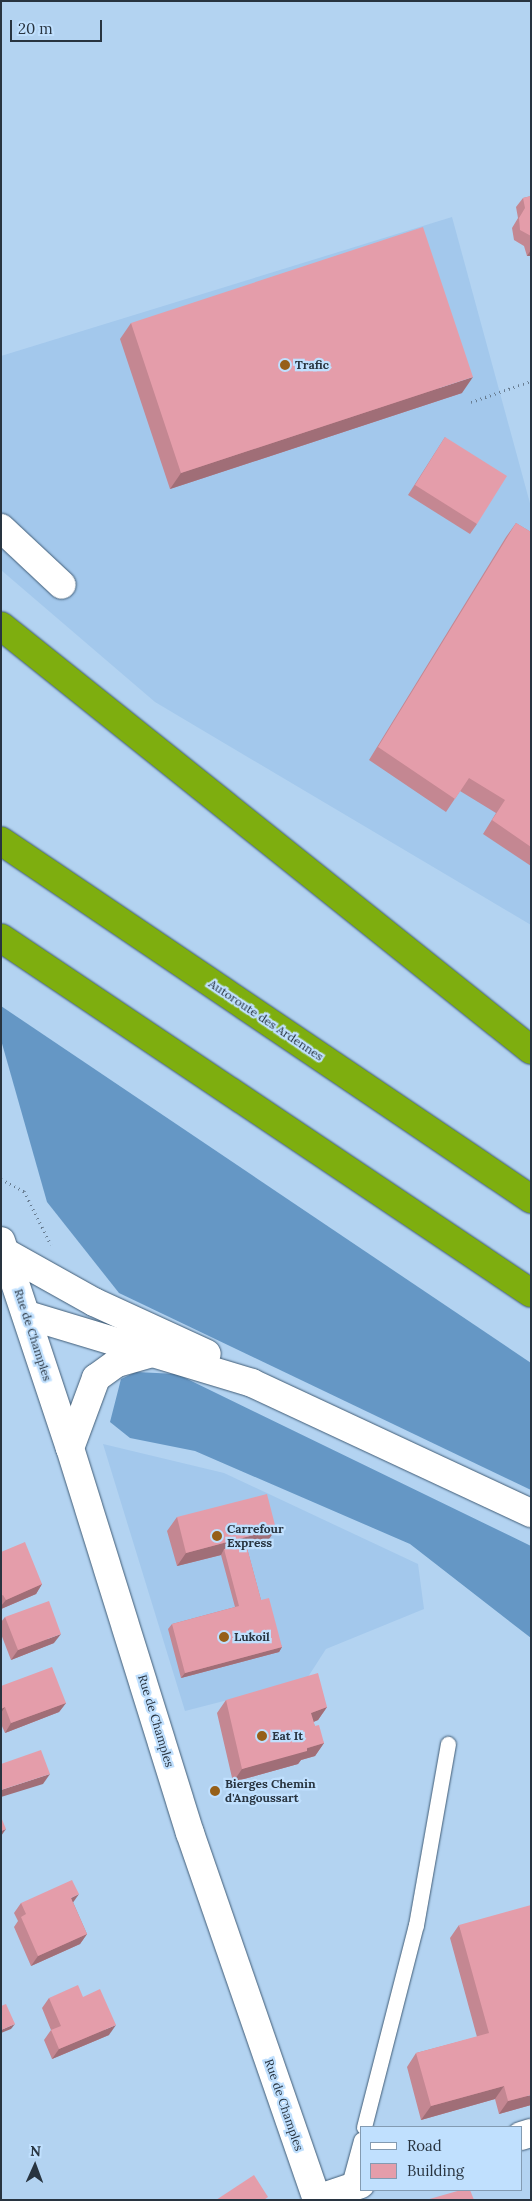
<!DOCTYPE html>
<style>
body{margin:0}
#map{position:relative;width:532px;height:2201px;overflow:hidden;background:#b3d3f1;font-family:Lora,serif}
div>[style]{position:absolute}
.built>*{inset:0;background:#a3c8ec}
.forest>*{inset:0;background:#6597c5}
.path>*{height:3px;margin-top:-1.5px;transform-origin:0;background:repeating-linear-gradient(90deg,#687d92 0 1px,transparent 0 5px)}
.roads{filter:drop-shadow(0 0 1px #405c76) drop-shadow(0 0 1px #405c76)}
.service>*{height:15px;margin:-7.5px;padding:0 7.5px;transform-origin:7.5px;border-radius:7.5px;background:#fff}
.minor>*{height:28px;margin:-14px;padding:0 14px;transform-origin:14px;border-radius:14px;background:#fff}
.secondary>*{height:28px;margin:-14px;padding:0 14px;transform-origin:14px;border-radius:14px;background:#fff}
.motorway>*{height:28px;margin:-14px;padding:0 14px;transform-origin:14px;border-radius:14px;background:#7eae0f}
.wall>*{inset:0;background:#c48792}
.shaded-wall>*{inset:0;background:#a06e77}
.building>*{inset:0;background:#e49daa}
.dots>*{width:14px;height:14px;translate:-50% -50%;box-sizing:border-box;border:2px solid #c0e0fe;border-radius:50%}
span{translate:-50% -50%;white-space:nowrap;text-align:center;line-height:1.15;-webkit-text-stroke:4.5px #c0e0fe;paint-order:stroke}
.poi-label{font-size:12px;color:#283440;font-weight:700}
.left{translate:0 -50%;text-align:left}
.street-label{font-size:12px;color:#283440}
.frame{position:absolute;inset:0;border:2px solid #283440;pointer-events:none}
.legend{position:absolute;left:360px;top:2126px;width:162px;height:65px;box-sizing:border-box;background:#c0e0fe;border:1px solid #839bb2;margin:0;padding:6px 9px;list-style:none;font-size:15px;color:#283440}
.legend li{display:flex;align-items:center;gap:10px;height:25px}
.legend b{width:25px;border:1px solid #839bb2}
.north{position:absolute;left:10px;top:2141px;width:50px;height:50px;-webkit-text-stroke:4px #c0e0fe;paint-order:stroke;rotate:2deg;font-size:14px;font-weight:700;line-height:20px;text-align:center;color:#283440}
.north::after{content:'';display:block;margin:auto;width:18px;height:22px;background:#283440;clip-path:polygon(50% 0,100% 100%,50% 72%,0 100%)}
.scale{position:absolute;left:10px;top:20px;width:92px;height:22px;box-sizing:border-box;border:2px solid #283440;border-top:0;padding-left:6px;font-size:15px;line-height:18px;white-space:nowrap;color:#283440;-webkit-text-stroke:4px #c0e0fe;paint-order:stroke}
</style>
<div id="map">
<div class="built">
<div style="clip-path:polygon(452px 217px,531px 507px,531px 925px,155px 702px,1px 570px,1px 356px)"></div>
<div style="clip-path:polygon(103px 1444px,224px 1473px,418px 1564px,424px 1609px,326px 1649px,306px 1680px,185px 1711px)"></div>
</div>
<div class="forest">
<div style="clip-path:polygon(1px 1006px,531px 1363px,531px 1490px,119px 1293px,47px 1202px,1px 1040px)"></div>
<div style="clip-path:polygon(136px 1372px,177px 1374px,531px 1546px,531px 1638px,410px 1544px,195px 1451px,130px 1438px,110px 1422px,121px 1379px)"></div>
</div>
<div class="path">
<div style="left:471px;top:402px;width:64px;rotate:-19.3deg"></div>
<div style="left:1px;top:1179px;width:26px;rotate:28deg"></div>
<div style="left:24px;top:1191px;width:60px;rotate:63.4deg"></div>
</div>
<div class="roads">
<div class="service">
<div style="left:364px;top:2127px;width:209px;rotate:-75.6deg"></div>
<div style="left:416px;top:1925px;width:184px;rotate:-80deg"></div>
<div style="left:348px;top:2188px;width:50px;rotate:-74.8deg"></div>
</div>
<div class="minor">
<div style="left:1px;top:528px;width:83px;rotate:43.1deg"></div>
<div style="left:1px;top:1250px;width:107px;rotate:29.2deg"></div>
<div style="left:94px;top:1302px;width:124px;rotate:24.7deg"></div>
<div style="left:27px;top:1315px;width:235px;rotate:16.8deg"></div>
<div style="left:252px;top:1383px;width:308px;rotate:25deg"></div>
<div style="left:70px;top:1448px;width:75px;rotate:-69.6deg"></div>
<div style="left:96px;top:1378px;width:26px;rotate:-36deg"></div>
<div style="left:117px;top:1363px;width:40px;rotate:-16deg"></div>
<div style="left:521px;top:2136px;width:10px;rotate:-17deg"></div>
<div style="left:317px;top:2199px;width:46px;rotate:-18.8deg"></div>
</div>
<div class="secondary">
<div style="left:1px;top:1241px;width:218px;rotate:71.6deg"></div>
<div style="left:70px;top:1448px;width:403px;rotate:72.7deg"></div>
<div style="left:190px;top:1833px;width:388px;rotate:70.9deg"></div>
</div>
<div class="motorway">
<div style="left:1px;top:626px;width:679px;rotate:38.66deg"></div>
<div style="left:1px;top:841px;width:640px;rotate:34.04deg"></div>
<div style="left:1px;top:938px;width:638px;rotate:33.81deg"></div>
</div>
</div>
<div class="wall">
<div style="clip-path:polygon(531px 196px,531px 256px,527px 256px,524px 246px,514px 240px,512px 228px,518px 218px,516px 207px,523px 198px)"></div>
<div style="clip-path:polygon(131px 323px,462px 393px,170px 489px,120px 339px)"></div>
<div style="clip-path:polygon(445px 437px,477px 524px,470px 534px,408px 495px)"></div>
<div style="clip-path:polygon(516px 523px,531px 532px,531px 866px,483px 834px,496px 813px,460px 791px,446px 812px,369px 760px,506px 537px)"></div>
<div style="clip-path:polygon(177px 1517px,267px 1542px,247px 1548px,261px 1600px,282px 1647px,279px 1652px,181px 1678px,168px 1629px,172px 1624px,235px 1607px,221px 1555px,177px 1566px,167px 1531px)"></div>
<div style="clip-path:polygon(1px 1552px,42px 1584px,36px 1594px,1px 1609px)"></div>
<div style="clip-path:polygon(5px 1617px,54px 1643px,11px 1660px,1px 1634px,1px 1622px)"></div>
<div style="clip-path:polygon(1px 1686px,66px 1703px,59px 1712px,5px 1733px,1px 1724px)"></div>
<div style="clip-path:polygon(226px 1700px,327px 1707px,318px 1720px,313px 1722px,315px 1726px,324px 1743px,315px 1756px,301px 1760px,298px 1764px,233px 1782px,217px 1713px)"></div>
<div style="clip-path:polygon(73px 1902px,87px 1934px,80px 1944px,31px 1966px,14px 1927px,18px 1921px,14px 1913px,21px 1903px)"></div>
<div style="clip-path:polygon(459px 1925px,531px 2105px,499px 2114px,495px 2099px,421px 2120px,407px 2067px,416px 2053px,477px 2037px,450px 1938px)"></div>
<div style="clip-path:polygon(83px 1997px,109px 2035px,52px 2059px,44px 2040px,51px 2030px,42px 2008px,49px 1998px)"></div>
</div>
<div class="shaded-wall">
<div style="clip-path:polygon(531px 250px,531px 256px,527px 256px)"></div>
<div style="clip-path:polygon(473px 377px,462px 393px,170px 489px,181px 473px)"></div>
<div style="clip-path:polygon(276px 1529px,267px 1542px,226px 1553px,224px 1549px,221px 1555px,177px 1566px,186px 1553px)"></div>
<div style="clip-path:polygon(42px 1584px,36px 1594px,1px 1609px,1px 1606px,6px 1600px)"></div>
<div style="clip-path:polygon(61px 1634px,54px 1643px,11px 1660px,18px 1650px)"></div>
<div style="clip-path:polygon(282px 1647px,279px 1652px,181px 1678px,185px 1673px)"></div>
<div style="clip-path:polygon(66px 1703px,59px 1712px,5px 1733px,11px 1723px)"></div>
<div style="clip-path:polygon(5px 1707px,1px 1713px,1px 1709px)"></div>
<div style="clip-path:polygon(327px 1707px,318px 1720px,302px 1727px,311px 1713px)"></div>
<div style="clip-path:polygon(324px 1743px,315px 1756px,301px 1760px,298px 1764px,233px 1782px,242px 1769px)"></div>
<div style="clip-path:polygon(50px 1774px,43px 1784px,1px 1797px,1px 1790px)"></div>
<div style="clip-path:polygon(6px 1829px,1px 1836px,1px 1831px)"></div>
<div style="clip-path:polygon(79px 1894px,72px 1904px,71px 1898px)"></div>
<div style="clip-path:polygon(87px 1934px,80px 1944px,31px 1966px,38px 1956px)"></div>
<div style="clip-path:polygon(15px 2024px,11px 2029px,1px 2033px,1px 2030px)"></div>
<div style="clip-path:polygon(116px 2025px,109px 2035px,52px 2059px,59px 2049px)"></div>
<div style="clip-path:polygon(504px 2086px,495px 2099px,421px 2120px,431px 2106px)"></div>
<div style="clip-path:polygon(531px 2095px,531px 2105px,499px 2114px,508px 2101px)"></div>
</div>
<div class="building">
<div style="clip-path:polygon(531px 196px,531px 236px,520px 230px,519px 218px,525px 208px,523px 198px)"></div>
<div style="clip-path:polygon(423px 227px,473px 377px,181px 473px,131px 323px)"></div>
<div style="clip-path:polygon(445px 437px,507px 476px,477px 524px,415px 485px)"></div>
<div style="clip-path:polygon(516px 523px,531px 532px,531px 847px,492px 820px,505px 800px,469px 778px,455px 799px,378px 747px)"></div>
<div style="clip-path:polygon(267px 1494px,276px 1529px,186px 1553px,177px 1517px)"></div>
<div style="clip-path:polygon(25px 1542px,42px 1584px,6px 1600px,3px 1595px,1px 1596px,1px 1552px)"></div>
<div style="clip-path:polygon(246px 1544px,261px 1600px,269px 1598px,282px 1647px,185px 1673px,172px 1624px,239px 1606px,224px 1549px)"></div>
<div style="clip-path:polygon(49px 1601px,61px 1634px,18px 1650px,5px 1617px)"></div>
<div style="clip-path:polygon(52px 1667px,66px 1703px,11px 1723px,5px 1707px,1px 1709px,1px 1686px)"></div>
<div style="clip-path:polygon(318px 1673px,327px 1707px,311px 1713px,315px 1726px,319px 1725px,324px 1743px,307px 1748px,307px 1751px,242px 1769px,226px 1700px)"></div>
<div style="clip-path:polygon(41px 1750px,50px 1774px,1px 1790px,1px 1764px)"></div>
<div style="clip-path:polygon(1px 1817px,6px 1829px,1px 1831px)"></div>
<div style="clip-path:polygon(72px 1880px,79px 1894px,71px 1898px,87px 1934px,38px 1956px,21px 1917px,26px 1914px,21px 1903px)"></div>
<div style="clip-path:polygon(531px 1905px,531px 2095px,508px 2101px,504px 2086px,431px 2106px,416px 2053px,489px 2033px,459px 1925px)"></div>
<div style="clip-path:polygon(78px 1985px,83px 1997px,100px 1989px,116px 2025px,59px 2049px,51px 2030px,61px 2026px,49px 1998px)"></div>
<div style="clip-path:polygon(6px 2004px,15px 2024px,1px 2030px,1px 2006px)"></div>
<div style="clip-path:polygon(254px 2175px,268px 2197px,264px 2200px,216px 2200px)"></div>
<div style="clip-path:polygon(461px 2190px,470px 2190px,474px 2200px,426px 2200px)"></div>
</div>
<div class="dots">
<div style="left:285px;top:365px;background:#965f18"></div>
<div style="left:217px;top:1536px;background:#965f18"></div>
<div style="left:224px;top:1637px;background:#965f18"></div>
<div style="left:262px;top:1736px;background:#965f18"></div>
<div style="left:215px;top:1791px;background:#965f18"></div>
</div>
<div class="poi-label">
<span class="left" style="left:295px;top:365px">Trafic</span>
<span class="left" style="left:227px;top:1536px">Carrefour<br>Express</span>
<span class="left" style="left:234px;top:1637px">Lukoil</span>
<span class="left" style="left:272px;top:1736px">Eat It</span>
<span class="left" style="left:225px;top:1791px">Bierges Chemin<br>d'Angoussart</span>
</div>
<div class="street-label">
<span style="left:266px;top:1020px;rotate:34deg">Autoroute des Ardennes</span>
<span style="left:33px;top:1335px;rotate:72deg">Rue de Champles</span>
<span style="left:156px;top:1721px;rotate:73deg">Rue de Champles</span>
<span style="left:284px;top:2105px;rotate:71deg">Rue de Champles</span>
</div>
<div class="frame"></div>
<ul class="legend">
<li><b style="height:6px;background:#fff"></b>Road</li>
<li><b style="height:14px;background:#e49daa"></b>Building</li>
</ul>
<div class="north">N</div>
<div class="scale">20 m</div>
</div>
